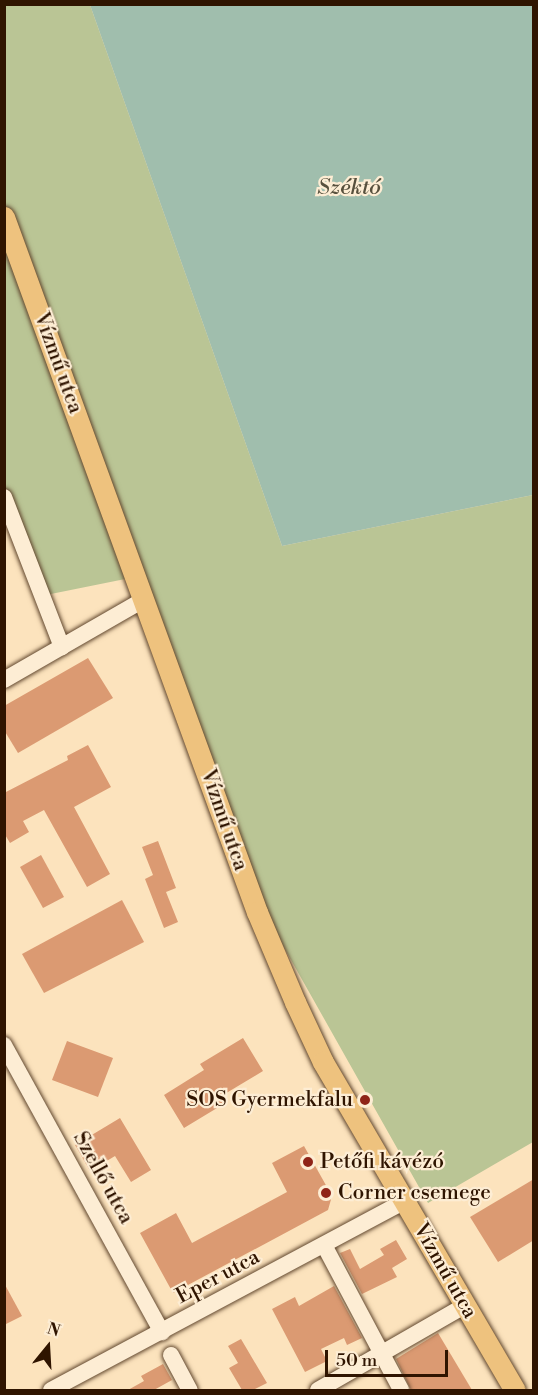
<!DOCTYPE html>
<meta charset="utf-8">
<style>
body{margin:0}
#map{position:relative;width:538px;height:1395px;overflow:hidden;background:#fce3bd;font-family:"Libre Bodoni",serif}
div>[style]{position:absolute}
.green>*{inset:0;background:#bac595}
.water>*{inset:0;background:#a0bead}
.building>*{inset:0;background:#db9a72}
.roads{filter:drop-shadow(0 0 2px #62482f) drop-shadow(0 0 2px #62482f)}
.minor>*{height:16px;margin:-8px;padding:0 8px;transform-origin:8px;border-radius:8px;background:#fdedd4}
.major>*{height:21px;margin:-10.5px;padding:0 10.5px;transform-origin:10.5px;border-radius:10.5px;background:#eec27e}
.dots>*{width:16px;height:16px;translate:-50% -50%;box-sizing:border-box;border:3px solid #fdedd4;border-radius:50%}
span{translate:-50% -50%;white-space:nowrap;text-align:center;line-height:1.15;-webkit-text-stroke:4.5px #fdedd4;paint-order:stroke}
.street-label{font-size:21px;color:#2f1400}
.poi-label{font-size:21px;color:#2f1400}
.right{translate:-100% -50%;text-align:right}
.left{translate:0 -50%;text-align:left}
.water-label{font-size:22px;color:#57503d;font-style:italic}
.frame{position:absolute;inset:0;border:6px solid #2f1400;pointer-events:none}
.north{position:absolute;left:18px;top:1317px;width:60px;height:60px;-webkit-text-stroke:4px #fdedd4;paint-order:stroke;rotate:18deg;font-size:16px;font-weight:700;line-height:24px;text-align:center;color:#2f1400}
.north::after{content:'';display:block;margin:auto;width:21px;height:27px;background:#2f1400;clip-path:polygon(50% 0,100% 100%,50% 72%,0 100%)}
.scale{position:absolute;left:325px;top:1350px;width:123px;height:27px;box-sizing:border-box;border:3px solid #2f1400;border-top:0;padding-left:8px;font-size:18px;line-height:21px;white-space:nowrap;color:#2f1400;-webkit-text-stroke:4px #fdedd4;paint-order:stroke}
</style>
<div id="map">
<div class="green">
<div style="clip-path:polygon(4px 5px,90px 5px,282px 546px,533px 495px,533px 1142px,428px 1203px,269px 921px,145px 575px,36px 597px,4px 507px)"></div>
</div>
<div class="water">
<div style="clip-path:polygon(90px 5px,533px 5px,533px 495px,282px 546px)"></div>
</div>
<div class="building">
<div style="clip-path:polygon(88px 658px,113px 698px,18px 753px,4px 730px,4px 706px)"></div>
<div style="clip-path:polygon(88px 745px,111px 787px,74px 807px,110px 874px,87px 887px,44px 810px,23px 821px,29px 832px,10px 843px,4px 833px,4px 793px,68px 760px,67px 756px)"></div>
<div style="clip-path:polygon(158px 841px,176px 888px,166px 892px,178px 922px,164px 928px,145px 879px,153px 875px,142px 847px)"></div>
<div style="clip-path:polygon(41px 855px,64px 897px,43px 908px,20px 867px)"></div>
<div style="clip-path:polygon(122px 900px,144px 942px,44px 993px,22px 954px)"></div>
<div style="clip-path:polygon(243px 1038px,263px 1071px,223px 1095px,227px 1102px,184px 1128px,164px 1095px,204px 1070px,200px 1064px)"></div>
<div style="clip-path:polygon(67px 1041px,113px 1058px,98px 1097px,52px 1080px)"></div>
<div style="clip-path:polygon(120px 1118px,151px 1170px,131px 1182px,115px 1156px,90px 1171px,75px 1145px)"></div>
<div style="clip-path:polygon(304px 1146px,332px 1196px,328px 1210px,173px 1293px,140px 1233px,176px 1213px,192px 1243px,287px 1192px,272px 1163px)"></div>
<div style="clip-path:polygon(534px 1179px,534px 1240px,498px 1262px,470px 1217px)"></div>
<div style="clip-path:polygon(396px 1240px,407px 1259px,392px 1268px,397px 1277px,362px 1294px,340px 1253px,350px 1249px,360px 1269px,384px 1255px,380px 1249px)"></div>
<div style="clip-path:polygon(4px 1283px,22px 1316px,4px 1325px)"></div>
<div style="clip-path:polygon(334px 1286px,362px 1338px,347px 1345px,344px 1338px,321px 1349px,327px 1361px,305px 1372px,272px 1309px,295px 1297px,299px 1306px)"></div>
<div style="clip-path:polygon(438px 1333px,472px 1390px,411px 1390px,396px 1359px)"></div>
<div style="clip-path:polygon(241px 1339px,267px 1383px,253px 1390px,242px 1390px,229px 1368px,238px 1363px,228px 1346px)"></div>
<div style="clip-path:polygon(163px 1364px,172px 1380px,154px 1390px,128px 1390px,144px 1381px,141px 1376px)"></div>
</div>
<div class="roads">
<div class="minor">
<div style="left:4px;top:497px;width:161px;rotate:68.9deg"></div>
<div style="left:4px;top:680px;width:163px;rotate:-29.9deg"></div>
<div style="left:4px;top:1045px;width:328px;rotate:61.2deg"></div>
<div style="left:324px;top:1245px;width:164px;rotate:62deg"></div>
<div style="left:171px;top:1355px;width:40px;rotate:62deg"></div>
<div style="left:51px;top:1390px;width:401px;rotate:-28.1deg"></div>
<div style="left:318px;top:1390px;width:168px;rotate:-29.9deg"></div>
</div>
<div class="major">
<div style="left:4px;top:217px;width:740px;rotate:70deg"></div>
<div style="left:257px;top:912px;width:98px;rotate:67.1deg"></div>
<div style="left:295px;top:1002px;width:66px;rotate:65deg"></div>
<div style="left:323px;top:1062px;width:380px;rotate:59.7deg"></div>
</div>
</div>
<div class="dots">
<div style="left:365px;top:1100px;background:#8f2418"></div>
<div style="left:308px;top:1162px;background:#8f2418"></div>
<div style="left:326px;top:1193px;background:#8f2418"></div>
</div>
<div class="street-label">
<span style="left:58px;top:363px;rotate:70deg">Vízmű utca</span>
<span style="left:224px;top:820px;rotate:71deg">Vízmű utca</span>
<span style="left:103px;top:1178px;rotate:61deg">Szellő utca</span>
<span style="left:445px;top:1271px;rotate:60deg">Vízmű utca</span>
<span style="left:218px;top:1277px;rotate:-28deg">Eper utca</span>
</div>
<div class="poi-label">
<span class="right" style="left:353px;top:1100px">SOS Gyermekfalu</span>
<span class="left" style="left:320px;top:1162px">Petőfi kávézó</span>
<span class="left" style="left:338px;top:1193px">Corner csemege</span>
</div>
<div class="water-label">
<span style="left:349px;top:188px">Széktó</span>
</div>
<div class="frame"></div>
<div class="north">N</div>
<div class="scale">50 m</div>
</div>
